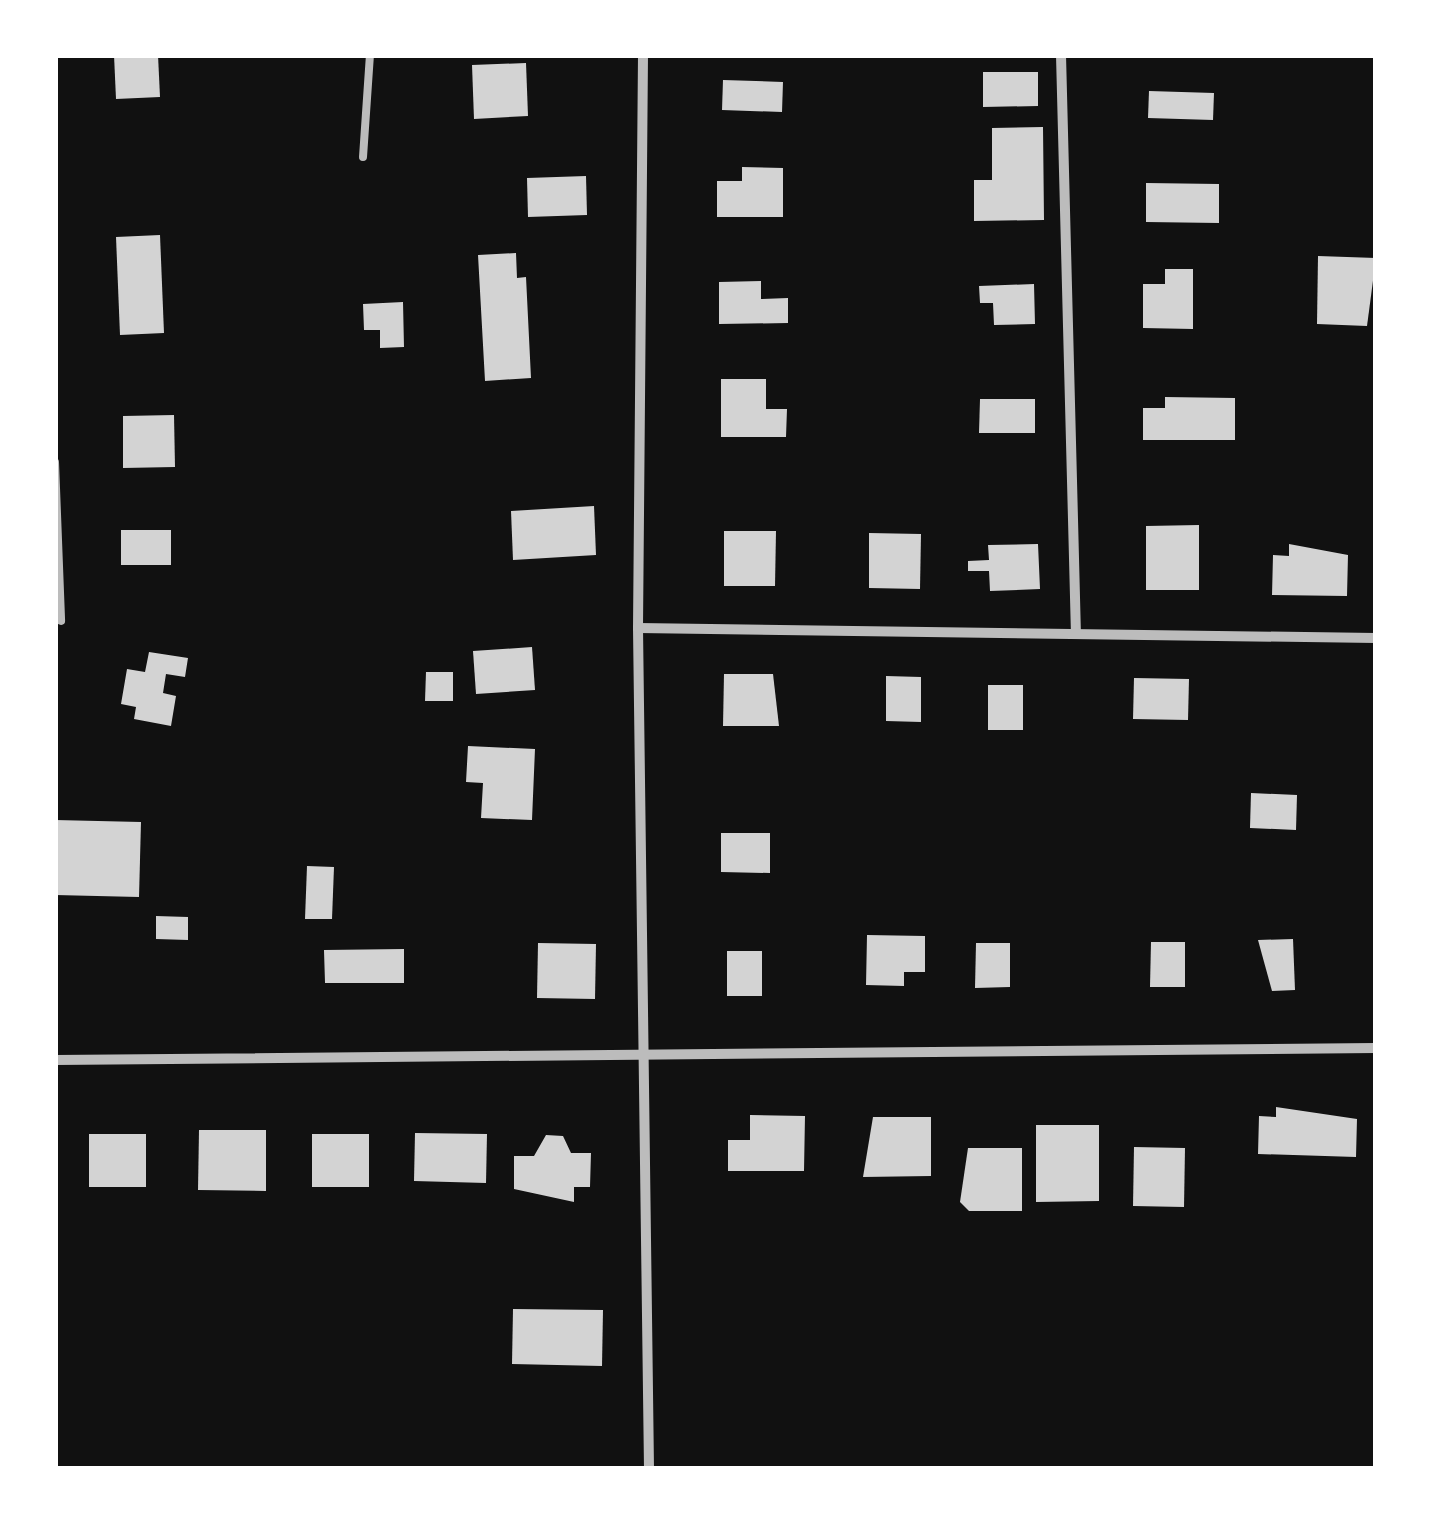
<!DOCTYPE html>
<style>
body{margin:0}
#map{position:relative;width:1431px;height:1524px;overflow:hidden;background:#111;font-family:Ubuntu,sans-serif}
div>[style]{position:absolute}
.building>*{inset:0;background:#d3d3d3}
.service>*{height:8px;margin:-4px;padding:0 4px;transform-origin:4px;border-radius:4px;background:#bcbcbc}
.minor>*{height:10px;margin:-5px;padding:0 5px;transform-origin:5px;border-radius:5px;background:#bcbcbc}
span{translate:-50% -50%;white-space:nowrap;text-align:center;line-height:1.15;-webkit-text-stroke:8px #fff;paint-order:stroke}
.frame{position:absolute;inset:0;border:58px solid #fff;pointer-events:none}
</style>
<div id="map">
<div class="building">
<div style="clip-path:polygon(114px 55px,158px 55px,160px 97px,116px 99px)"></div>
<div style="clip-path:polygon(526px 63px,528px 116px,474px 119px,472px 65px)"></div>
<div style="clip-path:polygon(983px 72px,1038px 72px,1038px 106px,983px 107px)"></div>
<div style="clip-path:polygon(723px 80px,783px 82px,782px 112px,722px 110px)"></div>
<div style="clip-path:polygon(1149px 91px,1214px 93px,1213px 120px,1148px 118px)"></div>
<div style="clip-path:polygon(1043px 127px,1044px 220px,974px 221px,974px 180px,992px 180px,992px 128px)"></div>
<div style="clip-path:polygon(742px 167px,783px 168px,783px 217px,717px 217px,717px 181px,742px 181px)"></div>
<div style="clip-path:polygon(586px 176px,587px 215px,528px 217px,527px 178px)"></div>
<div style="clip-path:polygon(1146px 183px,1219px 184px,1219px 223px,1146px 222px)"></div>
<div style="clip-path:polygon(160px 235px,164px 333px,120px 335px,116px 237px)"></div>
<div style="clip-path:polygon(516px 253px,517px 278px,526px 277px,531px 378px,485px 381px,478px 255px)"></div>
<div style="clip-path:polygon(1318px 256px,1376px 258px,1367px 326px,1317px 324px)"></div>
<div style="clip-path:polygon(1165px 269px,1193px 269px,1193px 329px,1143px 328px,1143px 284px,1165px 284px)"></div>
<div style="clip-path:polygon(761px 281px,761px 299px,788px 298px,788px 323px,719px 324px,719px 282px)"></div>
<div style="clip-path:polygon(1034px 284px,1035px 324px,994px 325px,993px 303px,980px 303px,979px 286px)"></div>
<div style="clip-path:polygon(403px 302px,404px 347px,380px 348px,380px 330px,364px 330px,363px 304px)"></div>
<div style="clip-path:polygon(721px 379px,766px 379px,766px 409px,787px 409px,786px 437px,721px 437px)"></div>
<div style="clip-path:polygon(1165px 397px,1235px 398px,1235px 440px,1143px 440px,1143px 408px,1165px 408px)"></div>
<div style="clip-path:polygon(980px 399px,1035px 399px,1035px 433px,979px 433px)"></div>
<div style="clip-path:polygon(174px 415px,175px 467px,123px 468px,123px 416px)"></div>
<div style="clip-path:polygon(594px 506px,596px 555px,513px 560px,511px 511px)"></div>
<div style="clip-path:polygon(1199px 525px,1199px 590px,1146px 590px,1146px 526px)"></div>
<div style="clip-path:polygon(121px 530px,171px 530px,171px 565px,121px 565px)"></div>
<div style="clip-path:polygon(724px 531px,776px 531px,775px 586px,724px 586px)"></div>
<div style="clip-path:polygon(869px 533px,921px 534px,920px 589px,869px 588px)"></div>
<div style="clip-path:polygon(1038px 544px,1040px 589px,990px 591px,989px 571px,968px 571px,968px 561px,989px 560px,988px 545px)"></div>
<div style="clip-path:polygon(1289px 544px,1348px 555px,1347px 596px,1272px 595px,1273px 555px,1289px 556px)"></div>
<div style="clip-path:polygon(532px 647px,535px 690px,476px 694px,473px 651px)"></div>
<div style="clip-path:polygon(149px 652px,188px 658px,185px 677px,166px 674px,163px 693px,176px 696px,171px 726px,134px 719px,136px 707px,121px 704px,127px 669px,145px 672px)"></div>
<div style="clip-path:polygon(426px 672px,453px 672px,453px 701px,425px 701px)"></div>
<div style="clip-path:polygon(724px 674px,773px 674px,779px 726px,723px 726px)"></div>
<div style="clip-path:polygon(886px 676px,921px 677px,921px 722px,886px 721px)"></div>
<div style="clip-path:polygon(1134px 678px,1189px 679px,1188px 720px,1133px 719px)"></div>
<div style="clip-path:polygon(988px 685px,1023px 685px,1023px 730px,988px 730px)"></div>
<div style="clip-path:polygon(468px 746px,535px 749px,532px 820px,481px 818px,483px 783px,466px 782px)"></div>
<div style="clip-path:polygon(1251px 793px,1297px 795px,1296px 830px,1250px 828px)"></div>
<div style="clip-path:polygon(55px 820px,141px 822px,139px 897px,55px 895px)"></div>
<div style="clip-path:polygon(721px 833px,770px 833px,770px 873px,721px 872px)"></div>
<div style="clip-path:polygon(307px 866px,334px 867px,332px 919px,305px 919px)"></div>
<div style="clip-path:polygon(156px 916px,188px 917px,188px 940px,156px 939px)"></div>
<div style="clip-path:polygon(867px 935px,925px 936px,925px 972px,904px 972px,904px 986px,866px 985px)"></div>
<div style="clip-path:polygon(1293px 939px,1295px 990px,1272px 991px,1258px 940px)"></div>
<div style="clip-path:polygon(1151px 942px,1185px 942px,1185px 987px,1150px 987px)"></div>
<div style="clip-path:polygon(538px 943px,596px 944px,595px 999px,537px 998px)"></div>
<div style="clip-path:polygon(976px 943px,1010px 943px,1010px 987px,975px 988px)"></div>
<div style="clip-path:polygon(404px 949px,404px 983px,325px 983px,324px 950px)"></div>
<div style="clip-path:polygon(727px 951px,762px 951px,762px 996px,727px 996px)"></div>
<div style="clip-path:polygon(1276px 1107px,1357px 1119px,1356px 1157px,1258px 1154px,1259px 1116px,1276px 1117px)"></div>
<div style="clip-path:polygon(750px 1115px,805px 1116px,804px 1171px,728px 1171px,728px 1140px,750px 1140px)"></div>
<div style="clip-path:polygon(873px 1117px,931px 1117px,931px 1176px,863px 1177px)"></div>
<div style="clip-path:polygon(1036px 1125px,1099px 1125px,1099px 1201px,1036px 1202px)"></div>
<div style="clip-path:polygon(199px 1130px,266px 1130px,266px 1191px,198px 1190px)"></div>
<div style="clip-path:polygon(415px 1133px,487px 1134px,486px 1183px,414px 1181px)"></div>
<div style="clip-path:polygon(89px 1134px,146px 1134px,146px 1187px,89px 1187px)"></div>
<div style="clip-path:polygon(312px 1134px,369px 1134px,369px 1187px,312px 1187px)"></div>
<div style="clip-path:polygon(546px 1135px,563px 1136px,571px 1153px,591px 1153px,590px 1187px,574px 1187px,574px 1202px,514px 1189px,514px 1156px,534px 1156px)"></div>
<div style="clip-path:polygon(1134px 1147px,1185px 1148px,1184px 1207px,1133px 1206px)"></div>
<div style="clip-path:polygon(968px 1148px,1022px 1148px,1022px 1211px,969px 1211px,960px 1202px)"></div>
<div style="clip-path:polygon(513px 1309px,603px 1310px,602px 1366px,512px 1364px)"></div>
</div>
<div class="service">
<div style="left:363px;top:157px;width:102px;rotate:-86.1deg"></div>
<div style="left:55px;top:462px;width:159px;rotate:87.8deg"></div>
</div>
<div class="minor">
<div style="left:643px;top:55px;width:573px;rotate:90.5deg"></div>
<div style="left:638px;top:628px;width:841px;rotate:89.25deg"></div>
<div style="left:1061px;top:55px;width:579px;rotate:88.52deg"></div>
<div style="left:638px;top:628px;width:738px;rotate:0.78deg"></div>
<div style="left:55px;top:1060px;width:1321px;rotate:-0.52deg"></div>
</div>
<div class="frame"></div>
</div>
